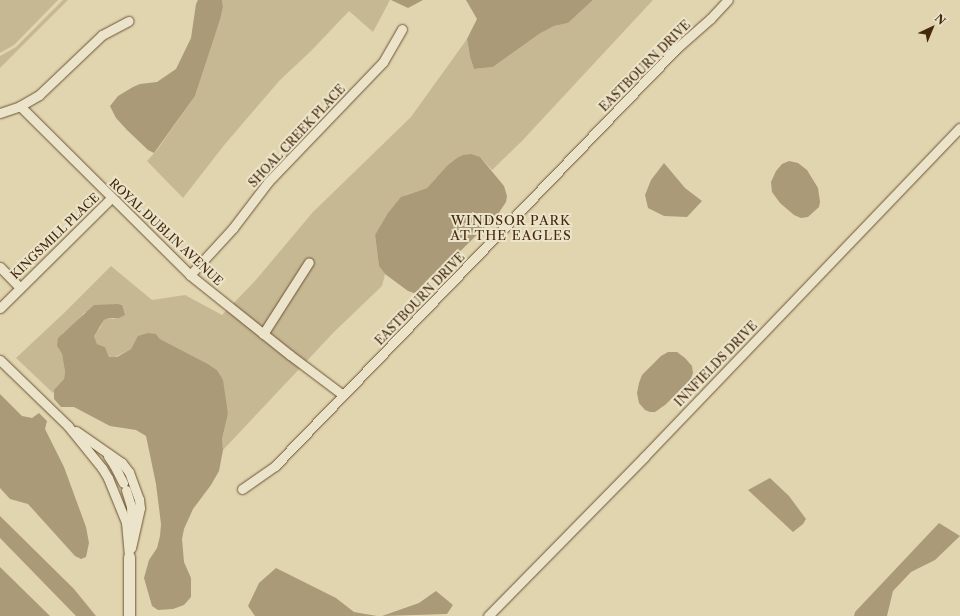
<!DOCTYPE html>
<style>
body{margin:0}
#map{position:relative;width:960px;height:616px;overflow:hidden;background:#e0d5ae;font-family:"Libre Caslon Text",serif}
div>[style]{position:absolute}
.green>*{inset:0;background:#c6b893}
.water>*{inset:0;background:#ab9a78}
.roads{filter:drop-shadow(0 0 1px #6c5336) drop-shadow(0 0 1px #6c5336)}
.minor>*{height:9px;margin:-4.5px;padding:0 4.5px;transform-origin:4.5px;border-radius:4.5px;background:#ebe4ca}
.tertiary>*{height:11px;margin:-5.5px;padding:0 5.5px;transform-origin:5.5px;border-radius:5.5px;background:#ebe4ca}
span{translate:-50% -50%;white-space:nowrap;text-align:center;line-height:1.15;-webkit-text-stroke:4px #ebe4ca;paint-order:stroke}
.street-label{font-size:12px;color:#45280e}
.neighbourhood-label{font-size:13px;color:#45280e;letter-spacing:1px}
.north{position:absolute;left:912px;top:8px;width:40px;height:40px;-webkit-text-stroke:3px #ebe4ca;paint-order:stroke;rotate:44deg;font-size:11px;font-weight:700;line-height:16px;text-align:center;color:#45280e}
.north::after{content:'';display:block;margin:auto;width:14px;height:18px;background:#45280e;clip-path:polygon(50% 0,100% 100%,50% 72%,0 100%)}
</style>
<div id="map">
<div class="green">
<div style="clip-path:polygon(0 0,58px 0,14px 45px,0 53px)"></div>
<div style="clip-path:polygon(63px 0,68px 0,0 68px,0 56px,16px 47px)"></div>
<div style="clip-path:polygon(222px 0,390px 0,373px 32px,349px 11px,311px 51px,280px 80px,225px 144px,183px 198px,147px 161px,157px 150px,195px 96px,220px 20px,223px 7px)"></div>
<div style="clip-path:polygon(593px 0,653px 0,521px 142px,492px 170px,480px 157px,436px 178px,427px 188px,406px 195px,375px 235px,379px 266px,385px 274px,382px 286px,334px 332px,223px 450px,222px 439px,228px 414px,217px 370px,208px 364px,160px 339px,156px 334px,135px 344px,131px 349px,113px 358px,109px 357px,105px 347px,97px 344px,94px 336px,96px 332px,100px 328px,104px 320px,109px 318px,114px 319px,122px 309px,122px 305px,118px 304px,84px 313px,76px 323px,63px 333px,57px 346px,62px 354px,65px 372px,64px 379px,53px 393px,16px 358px,64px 313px,111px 266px,152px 300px,185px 295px,222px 315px,255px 281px,313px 212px,411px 117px,467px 39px,470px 57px,474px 69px,493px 67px,539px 34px,554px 26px,568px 23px)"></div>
</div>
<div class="water">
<div style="clip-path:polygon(198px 0,222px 0,223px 7px,220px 20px,195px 96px,154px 153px,148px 150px,127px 130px,116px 118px,110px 106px,118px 96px,133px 87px,140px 84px,157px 82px,176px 69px,191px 38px,196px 4px)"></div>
<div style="clip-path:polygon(391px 0,423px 0,408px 8px)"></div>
<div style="clip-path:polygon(466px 0,593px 0,568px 23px,554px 26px,539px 34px,493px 67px,474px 69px,470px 57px,467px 39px,477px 19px)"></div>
<div style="clip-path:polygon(471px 154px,480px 157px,504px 186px,507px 196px,506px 202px,498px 214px,420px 291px,414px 293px,408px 291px,385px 274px,379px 266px,375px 235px,388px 213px,401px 197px,427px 188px,448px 165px,457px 158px,463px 155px)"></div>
<div style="clip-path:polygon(789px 161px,798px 163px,807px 170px,818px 188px,820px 202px,819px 207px,808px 217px,801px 218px,794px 215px,780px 203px,772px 192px,771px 182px,776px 171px,782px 164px)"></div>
<div style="clip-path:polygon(664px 163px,685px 188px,702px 201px,687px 217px,664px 216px,648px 208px,645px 195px,651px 180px)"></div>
<div style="clip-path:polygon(118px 304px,122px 305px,125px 315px,119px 318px,109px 318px,104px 320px,94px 336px,97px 344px,105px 347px,109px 357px,117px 357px,131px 349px,138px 336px,148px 333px,156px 334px,160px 339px,208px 364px,217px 370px,223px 380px,228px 414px,222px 439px,223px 450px,219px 471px,211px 485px,193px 509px,184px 529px,182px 539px,184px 562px,191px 578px,191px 597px,184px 605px,173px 609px,158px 610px,152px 606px,144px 578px,149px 560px,157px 548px,160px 536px,161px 524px,156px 484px,146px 436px,136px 430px,110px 426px,74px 407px,61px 407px,54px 399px,54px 390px,64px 379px,65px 372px,62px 354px,57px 346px,58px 338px,94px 305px)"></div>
<div style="clip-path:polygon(668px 352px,677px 352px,685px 358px,692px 366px,693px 373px,690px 381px,665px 405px,655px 412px,650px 412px,645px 410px,639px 403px,637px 393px,639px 383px,642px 375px,661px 356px)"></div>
<div style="clip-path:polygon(0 394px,22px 416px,32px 418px,39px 413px,47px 421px,45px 429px,64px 467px,86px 527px,89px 543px,86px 557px,81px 559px,75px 556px,28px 504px,10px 499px,0 488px)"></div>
<div style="clip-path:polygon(770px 478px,789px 496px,806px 519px,803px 524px,793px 532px,748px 490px)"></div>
<div style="clip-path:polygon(0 516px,74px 589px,96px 616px,76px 616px,0 538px)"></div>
<div style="clip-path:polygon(939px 523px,960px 536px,935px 560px,911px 572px,893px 591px,887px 616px,854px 616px,855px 612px)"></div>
<div style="clip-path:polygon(0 567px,50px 616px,0 616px)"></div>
<div style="clip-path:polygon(276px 568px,336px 598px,354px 612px,377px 616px,255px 616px,248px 606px,259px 583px)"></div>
<div style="clip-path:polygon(436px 591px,453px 605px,447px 614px,382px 616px,419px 603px)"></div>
</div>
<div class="roads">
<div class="minor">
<div style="left:20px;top:106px;width:240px;rotate:44.8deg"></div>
<div style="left:190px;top:275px;width:128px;rotate:38.7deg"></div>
<div style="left:290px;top:355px;width:66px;rotate:37deg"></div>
<div style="left:0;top:113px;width:21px;rotate:-19deg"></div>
<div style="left:20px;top:106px;width:22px;rotate:-30deg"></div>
<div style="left:39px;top:95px;width:87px;rotate:-43.6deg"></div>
<div style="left:102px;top:35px;width:30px;rotate:-28deg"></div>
<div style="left:0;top:267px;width:28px;rotate:46deg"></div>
<div style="left:190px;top:275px;width:64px;rotate:-47.5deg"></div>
<div style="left:233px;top:228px;width:58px;rotate:-52.7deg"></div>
<div style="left:268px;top:182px;width:166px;rotate:-46.2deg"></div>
<div style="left:383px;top:62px;width:38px;rotate:-60deg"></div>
<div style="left:0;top:308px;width:156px;rotate:-44.7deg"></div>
<div style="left:263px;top:334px;width:85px;rotate:-57.4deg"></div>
<div style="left:0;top:360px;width:95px;rotate:44.1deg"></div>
<div style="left:68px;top:426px;width:54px;rotate:51deg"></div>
<div style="left:102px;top:468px;width:12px;rotate:59deg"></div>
<div style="left:108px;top:478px;width:48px;rotate:67.8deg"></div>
<div style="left:126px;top:522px;width:35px;rotate:85deg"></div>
<div style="left:76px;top:431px;width:56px;rotate:34.8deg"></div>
<div style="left:122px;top:463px;width:11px;rotate:52deg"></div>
<div style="left:129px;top:472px;width:29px;rotate:70deg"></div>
<div style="left:139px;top:499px;width:9px;rotate:84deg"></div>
<div style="left:140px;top:508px;width:41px;rotate:102.7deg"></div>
<div style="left:108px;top:456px;width:11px;rotate:56deg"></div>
<div style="left:114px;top:465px;width:20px;rotate:63deg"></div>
<div style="left:242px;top:489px;width:40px;rotate:-34.9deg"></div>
<div style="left:275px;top:466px;width:581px;rotate:-46.12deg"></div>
<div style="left:678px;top:47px;width:43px;rotate:-41.2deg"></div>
<div style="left:710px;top:19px;width:26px;rotate:-47deg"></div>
<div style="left:126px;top:490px;width:17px;rotate:73deg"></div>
<div style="left:131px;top:506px;width:23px;rotate:88deg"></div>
<div style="left:488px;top:616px;width:223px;rotate:-45.5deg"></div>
<div style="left:644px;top:457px;width:456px;rotate:-46.2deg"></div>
</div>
<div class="tertiary">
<div style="left:129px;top:557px;width:59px;rotate:90deg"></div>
</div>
</div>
<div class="street-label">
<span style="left:645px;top:66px;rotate:-45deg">EASTBOURN DRIVE</span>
<span style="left:297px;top:136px;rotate:-47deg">SHOAL CREEK PLACE</span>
<span style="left:166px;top:232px;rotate:43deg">ROYAL DUBLIN AVENUE</span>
<span style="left:55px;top:236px;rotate:-44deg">KINGSMILL PLACE</span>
<span style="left:420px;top:299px;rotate:-46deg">EASTBOURN DRIVE</span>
<span style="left:716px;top:364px;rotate:-46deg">INNFIELDS DRIVE</span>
</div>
<div class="neighbourhood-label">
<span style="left:511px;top:228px">WINDSOR PARK<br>AT THE EAGLES</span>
</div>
<div class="north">N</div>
</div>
